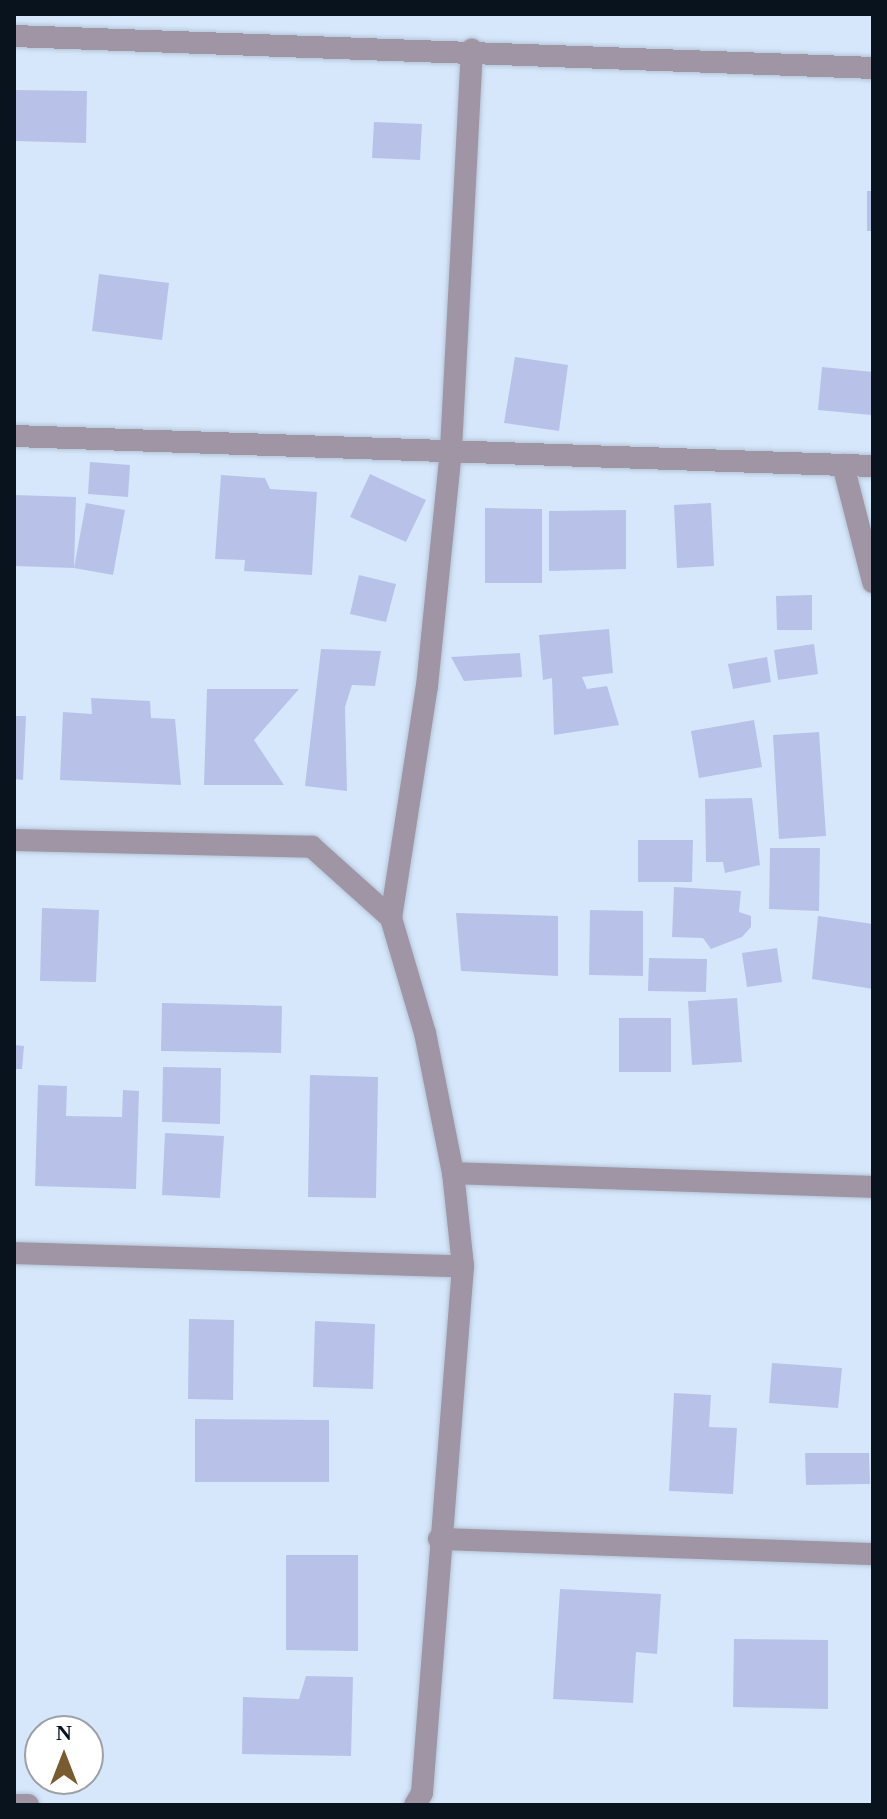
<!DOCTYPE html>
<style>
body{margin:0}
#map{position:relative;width:887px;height:1819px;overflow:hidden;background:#d6e7fb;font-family:"Times New Roman",serif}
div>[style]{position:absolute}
.building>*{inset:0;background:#b8c2e8}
.roads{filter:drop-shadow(0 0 2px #b5c5d8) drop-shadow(0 0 2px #b5c5d8)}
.minor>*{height:22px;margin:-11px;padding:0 11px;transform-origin:11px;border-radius:11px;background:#9f95a4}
span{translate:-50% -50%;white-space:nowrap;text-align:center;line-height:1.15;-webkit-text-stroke:7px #fff;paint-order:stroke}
.frame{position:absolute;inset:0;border:16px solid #09131e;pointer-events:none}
.north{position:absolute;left:24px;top:1715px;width:80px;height:80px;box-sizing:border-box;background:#fff;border:2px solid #9da1a5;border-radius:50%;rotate:0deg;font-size:22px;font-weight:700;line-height:32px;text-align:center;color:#09131e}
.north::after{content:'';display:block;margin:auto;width:28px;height:36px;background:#7a5b30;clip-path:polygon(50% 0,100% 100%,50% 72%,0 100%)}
</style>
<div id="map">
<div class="building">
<div style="clip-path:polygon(16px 90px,87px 91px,86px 143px,15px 141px)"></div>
<div style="clip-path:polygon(374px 122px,422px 124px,420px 160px,372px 158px)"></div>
<div style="clip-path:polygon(867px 191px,873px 191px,873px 231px,867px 231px)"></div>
<div style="clip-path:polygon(99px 274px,169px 283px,162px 340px,92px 331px)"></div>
<div style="clip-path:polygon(515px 357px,568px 365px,559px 431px,504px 423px)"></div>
<div style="clip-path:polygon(822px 367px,873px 372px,871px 415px,818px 410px)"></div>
<div style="clip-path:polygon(90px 462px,130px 465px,128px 497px,88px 494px)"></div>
<div style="clip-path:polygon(370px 474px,426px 500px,406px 542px,350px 517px)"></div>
<div style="clip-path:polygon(221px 475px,265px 478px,270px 489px,317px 492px,312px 575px,244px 571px,245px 560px,215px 559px)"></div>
<div style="clip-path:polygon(14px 495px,76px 497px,74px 568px,14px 566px)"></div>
<div style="clip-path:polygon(86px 503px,125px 510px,113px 575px,74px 568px)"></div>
<div style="clip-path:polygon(711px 503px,714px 566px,677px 568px,674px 505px)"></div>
<div style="clip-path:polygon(485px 508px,542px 509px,542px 583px,485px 583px)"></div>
<div style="clip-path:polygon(626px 510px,626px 569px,549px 571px,549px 511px)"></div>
<div style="clip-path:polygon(359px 575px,396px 584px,386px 622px,350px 614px)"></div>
<div style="clip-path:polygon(812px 595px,812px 630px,777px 630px,776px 596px)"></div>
<div style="clip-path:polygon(609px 629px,613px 673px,582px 677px,587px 689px,607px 686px,619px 725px,554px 735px,552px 678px,543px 680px,539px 635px)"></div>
<div style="clip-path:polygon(814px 644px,818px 674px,778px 680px,774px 650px)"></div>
<div style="clip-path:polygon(321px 649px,381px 651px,375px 686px,352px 685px,345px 707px,347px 791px,305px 786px)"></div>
<div style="clip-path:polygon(520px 653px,522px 677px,464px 681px,451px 657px)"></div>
<div style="clip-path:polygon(767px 657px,771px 682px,733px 689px,728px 664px)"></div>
<div style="clip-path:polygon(207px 689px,299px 689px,254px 740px,284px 785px,204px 785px)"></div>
<div style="clip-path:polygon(91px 698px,150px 701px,151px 718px,175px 719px,181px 785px,60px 780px,63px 712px,92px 714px)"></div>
<div style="clip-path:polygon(14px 716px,26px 716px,23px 780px,14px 779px)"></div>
<div style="clip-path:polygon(754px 720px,762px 767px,699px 778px,691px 731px)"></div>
<div style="clip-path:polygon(819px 732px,826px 836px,779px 839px,773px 735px)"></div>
<div style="clip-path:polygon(752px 798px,760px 865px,725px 873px,723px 862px,706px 862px,705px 799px)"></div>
<div style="clip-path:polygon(638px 840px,693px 840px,692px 882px,638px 882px)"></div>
<div style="clip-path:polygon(770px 848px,820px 848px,819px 911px,769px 909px)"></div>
<div style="clip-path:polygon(674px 887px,741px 891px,739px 912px,751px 916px,751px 927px,742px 937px,711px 949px,703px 938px,672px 937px)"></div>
<div style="clip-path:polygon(42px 908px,99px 910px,96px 982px,40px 981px)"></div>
<div style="clip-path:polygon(590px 910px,643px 911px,643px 976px,589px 975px)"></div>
<div style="clip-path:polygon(456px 913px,558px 916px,558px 976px,461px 971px)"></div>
<div style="clip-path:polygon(818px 916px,873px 924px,873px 989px,812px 979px)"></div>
<div style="clip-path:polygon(777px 948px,782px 982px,747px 987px,742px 953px)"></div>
<div style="clip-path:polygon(649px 958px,707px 959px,706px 992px,648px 991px)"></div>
<div style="clip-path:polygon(737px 998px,742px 1062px,692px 1065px,688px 1001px)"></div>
<div style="clip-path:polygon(162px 1003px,282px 1006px,281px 1053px,161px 1051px)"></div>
<div style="clip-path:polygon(619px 1018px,671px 1018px,671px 1072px,619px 1072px)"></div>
<div style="clip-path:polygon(14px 1045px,24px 1046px,22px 1069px,14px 1069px)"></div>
<div style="clip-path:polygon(163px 1067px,221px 1068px,220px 1124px,162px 1122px)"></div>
<div style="clip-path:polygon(310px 1075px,378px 1077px,376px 1198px,308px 1197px)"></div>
<div style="clip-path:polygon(38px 1085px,67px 1086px,66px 1116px,122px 1117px,123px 1090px,139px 1091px,136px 1189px,35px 1186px)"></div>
<div style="clip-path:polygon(165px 1133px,224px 1136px,220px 1198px,162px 1195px)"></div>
<div style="clip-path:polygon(189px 1319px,234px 1320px,233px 1400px,188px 1399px)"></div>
<div style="clip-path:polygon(315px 1321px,375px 1324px,373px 1389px,313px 1387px)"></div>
<div style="clip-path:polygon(772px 1363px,842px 1368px,838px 1408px,769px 1403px)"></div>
<div style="clip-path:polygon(674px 1393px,711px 1395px,709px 1427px,737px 1428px,733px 1494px,669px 1491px)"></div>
<div style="clip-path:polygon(195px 1419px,329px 1420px,329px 1482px,195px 1482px)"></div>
<div style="clip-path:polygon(805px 1453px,869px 1453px,870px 1484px,806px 1485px)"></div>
<div style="clip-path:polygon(286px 1555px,358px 1555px,358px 1651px,286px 1650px)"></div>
<div style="clip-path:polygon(560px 1589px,661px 1594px,657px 1654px,636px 1652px,633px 1703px,553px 1699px)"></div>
<div style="clip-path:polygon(734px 1639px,828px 1640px,828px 1709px,733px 1707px)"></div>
<div style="clip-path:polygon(306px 1676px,353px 1677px,351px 1756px,242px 1754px,243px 1697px,299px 1699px)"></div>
</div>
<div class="roads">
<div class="minor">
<div style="left:14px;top:36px;width:860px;rotate:2.13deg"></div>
<div style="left:14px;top:436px;width:860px;rotate:2deg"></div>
<div style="left:843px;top:465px;width:121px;rotate:75.6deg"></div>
<div style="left:14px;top:840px;width:298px;rotate:1.3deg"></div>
<div style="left:312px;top:847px;width:106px;rotate:41.9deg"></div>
<div style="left:453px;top:1173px;width:420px;rotate:1.9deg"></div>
<div style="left:14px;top:1253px;width:449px;rotate:1.7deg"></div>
<div style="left:439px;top:1539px;width:434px;rotate:2deg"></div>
<div style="left:14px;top:1805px;width:14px"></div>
<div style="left:415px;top:1805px;width:14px;rotate:-60deg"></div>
<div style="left:422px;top:1793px;width:529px;rotate:-85.55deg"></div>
<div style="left:463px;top:1266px;width:94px;rotate:-96.1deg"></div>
<div style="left:453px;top:1173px;width:143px;rotate:-101.3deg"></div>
<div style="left:425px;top:1033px;width:120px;rotate:-106.5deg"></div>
<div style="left:391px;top:918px;width:235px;rotate:-81.2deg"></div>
<div style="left:427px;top:686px;width:238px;rotate:-84.2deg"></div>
<div style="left:451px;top:449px;width:400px;rotate:-87deg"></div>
</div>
</div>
<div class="frame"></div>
<div class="north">N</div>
</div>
